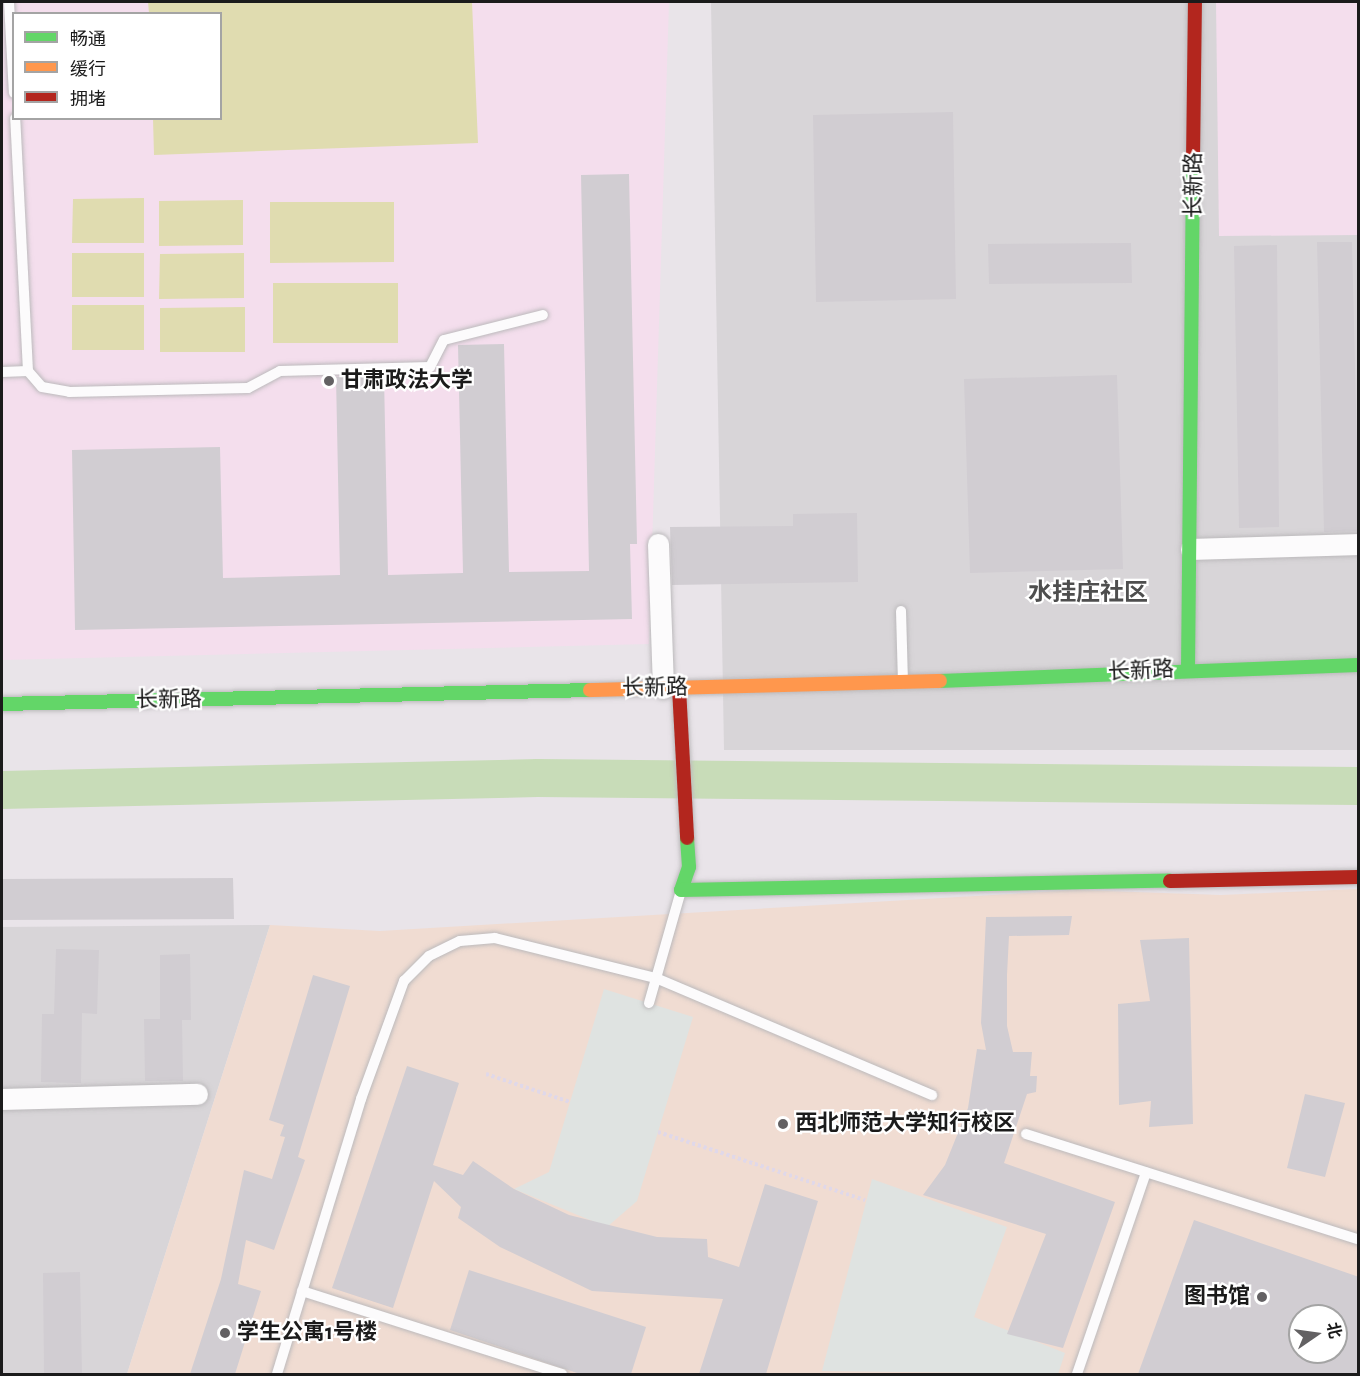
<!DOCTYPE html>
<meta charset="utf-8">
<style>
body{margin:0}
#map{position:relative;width:1360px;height:1376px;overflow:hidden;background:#e9e4e9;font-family:"Alegreya Sans","Noto Sans SC",sans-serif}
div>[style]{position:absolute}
.residential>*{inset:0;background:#d8d5d8}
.education>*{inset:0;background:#f4deed}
.park>*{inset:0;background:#f0dcd2}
.pitch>*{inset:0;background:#e0dcb0}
.plaza>*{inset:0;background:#dfe3e1}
.river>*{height:38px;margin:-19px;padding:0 19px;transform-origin:19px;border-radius:19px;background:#c8dcb8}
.building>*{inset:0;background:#d1cdd2}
.path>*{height:4px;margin-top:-2px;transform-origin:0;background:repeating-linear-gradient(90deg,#e0d8e9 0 3px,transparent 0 6px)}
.roads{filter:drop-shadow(0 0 2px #bcbabc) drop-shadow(0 0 2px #bcbabc)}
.lane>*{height:10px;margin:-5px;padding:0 5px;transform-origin:5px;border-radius:5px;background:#fcfbfc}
.street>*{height:21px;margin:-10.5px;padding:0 10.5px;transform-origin:10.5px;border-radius:10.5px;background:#fcfbfc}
.fast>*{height:14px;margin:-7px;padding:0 7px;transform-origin:7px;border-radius:7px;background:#63d668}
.slow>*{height:14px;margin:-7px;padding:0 7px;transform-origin:7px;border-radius:7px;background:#ff974d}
.jam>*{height:14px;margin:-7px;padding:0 7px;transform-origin:7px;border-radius:7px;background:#b3261e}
.dots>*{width:16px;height:16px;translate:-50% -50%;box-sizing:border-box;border:3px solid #fff;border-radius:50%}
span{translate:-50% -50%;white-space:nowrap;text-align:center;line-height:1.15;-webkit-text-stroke:4.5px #fff;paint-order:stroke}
.street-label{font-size:22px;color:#1b1b1b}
.poi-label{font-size:22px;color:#1b1b1b;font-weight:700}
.left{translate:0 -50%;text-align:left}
.right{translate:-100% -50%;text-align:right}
.neighbourhood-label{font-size:24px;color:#4e4e4e;font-weight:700}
.frame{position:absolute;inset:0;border:3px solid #1b1b1b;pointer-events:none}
.legend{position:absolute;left:12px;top:12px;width:210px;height:108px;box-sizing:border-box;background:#fff;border:2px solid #a4a4a4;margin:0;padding:8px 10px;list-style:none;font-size:18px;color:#1b1b1b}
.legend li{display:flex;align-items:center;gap:12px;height:30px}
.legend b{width:30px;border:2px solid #a4a4a4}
.north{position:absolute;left:1288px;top:1304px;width:60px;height:60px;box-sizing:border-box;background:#fff;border:2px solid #a4a4a4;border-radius:50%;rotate:77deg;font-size:16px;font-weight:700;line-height:24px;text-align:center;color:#1b1b1b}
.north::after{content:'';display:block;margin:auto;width:21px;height:27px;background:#636163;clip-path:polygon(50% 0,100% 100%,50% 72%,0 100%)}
</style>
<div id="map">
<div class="residential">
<div style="clip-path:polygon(711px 2px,1358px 2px,1358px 750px,724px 750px)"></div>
<div style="clip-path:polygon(270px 925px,127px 1374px,2px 1374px,2px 927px)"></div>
</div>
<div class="education">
<div style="clip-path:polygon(evenodd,2px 2px,669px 2px,649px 644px,2px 660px,2px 2px,14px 14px,220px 14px,220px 118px,14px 118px,14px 14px)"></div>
<div style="clip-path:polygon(1216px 2px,1358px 2px,1358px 235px,1219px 236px)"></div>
</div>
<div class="park">
<div style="clip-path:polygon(evenodd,1358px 889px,1358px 1374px,127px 1374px,270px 925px,380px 931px,1077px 890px,1221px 895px,1358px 889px,1300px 1316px,1336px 1316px,1336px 1352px,1300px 1352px,1300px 1316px)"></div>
</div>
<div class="pitch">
<div style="clip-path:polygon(148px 2px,472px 2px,478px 143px,154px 155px,153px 119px,220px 118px,220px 14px,149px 13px)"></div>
<div style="clip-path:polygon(144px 198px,144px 243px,72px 243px,73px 199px)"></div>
<div style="clip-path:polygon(243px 200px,243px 245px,159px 246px,159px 201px)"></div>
<div style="clip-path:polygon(270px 202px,394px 202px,394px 262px,270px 263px)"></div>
<div style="clip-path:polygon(72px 253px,144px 253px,144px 297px,72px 297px)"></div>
<div style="clip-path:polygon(244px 253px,244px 298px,159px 299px,160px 254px)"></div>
<div style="clip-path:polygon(273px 283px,398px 283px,398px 343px,273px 343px)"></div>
<div style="clip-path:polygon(72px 305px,144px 305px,144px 350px,72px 350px)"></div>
<div style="clip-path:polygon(245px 307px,245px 352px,160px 352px,160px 308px)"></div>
</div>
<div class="plaza">
<div style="clip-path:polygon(604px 989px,693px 1017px,637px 1201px,607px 1227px,514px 1189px,549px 1172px)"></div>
<div style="clip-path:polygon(872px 1179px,1007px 1227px,974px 1317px,1065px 1353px,1058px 1374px,822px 1371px)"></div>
</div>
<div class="river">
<div style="left:2px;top:790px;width:536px;rotate:-1.28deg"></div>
<div style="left:538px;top:778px;width:820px;rotate:0.56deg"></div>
</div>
<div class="building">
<div style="clip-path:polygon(953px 112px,956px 299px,816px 302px,813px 115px)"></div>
<div style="clip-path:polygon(629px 174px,637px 544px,630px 544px,632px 619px,75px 630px,72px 450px,220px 447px,223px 578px,340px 575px,336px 377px,384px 376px,388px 575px,463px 573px,458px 345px,504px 344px,509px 572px,589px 571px,581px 175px)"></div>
<div style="clip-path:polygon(1317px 242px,1352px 242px,1359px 531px,1324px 532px)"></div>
<div style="clip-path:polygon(1131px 243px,1132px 283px,989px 284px,988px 244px)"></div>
<div style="clip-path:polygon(1277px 245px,1279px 527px,1239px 528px,1234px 246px)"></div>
<div style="clip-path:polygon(1117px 375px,1123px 569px,970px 573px,964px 379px)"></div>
<div style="clip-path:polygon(857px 513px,858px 582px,672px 585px,670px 527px,793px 526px,793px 514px)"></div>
<div style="clip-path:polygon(233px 878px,234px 919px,2px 920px,2px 879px)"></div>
<div style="clip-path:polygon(1072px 916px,1069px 935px,1009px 936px,1007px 975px,1007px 1026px,1013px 1052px,1032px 1052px,1030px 1076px,1037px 1076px,1036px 1092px,1027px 1094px,1004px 1163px,1115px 1202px,1063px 1348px,1007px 1334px,1046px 1234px,923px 1195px,945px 1165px,968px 1108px,977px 1049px,986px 1050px,981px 1023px,986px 917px)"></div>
<div style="clip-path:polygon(1189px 938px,1193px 1124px,1149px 1127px,1151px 1101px,1119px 1105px,1118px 1004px,1150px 1001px,1140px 940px)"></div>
<div style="clip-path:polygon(56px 949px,99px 950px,97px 1014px,82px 1013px,81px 1083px,41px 1082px,42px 1014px,54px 1014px)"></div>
<div style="clip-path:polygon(190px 954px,191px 1020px,182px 1020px,183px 1081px,145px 1081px,144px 1019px,160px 1019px,160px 955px)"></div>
<div style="clip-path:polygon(313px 975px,350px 986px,298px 1157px,305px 1160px,274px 1250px,246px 1240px,238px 1284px,261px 1291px,235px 1374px,190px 1374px,221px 1279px,244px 1170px,272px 1179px,285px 1137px,280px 1136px,284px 1125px,269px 1120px)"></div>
<div style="clip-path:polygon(407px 1066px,459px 1083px,433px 1165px,463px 1175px,473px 1161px,514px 1189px,569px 1215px,657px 1237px,707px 1239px,708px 1257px,739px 1267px,765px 1184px,818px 1201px,766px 1374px,699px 1374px,723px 1299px,592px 1291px,500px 1247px,458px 1218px,461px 1207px,434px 1181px,393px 1308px,332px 1288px)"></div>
<div style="clip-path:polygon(1305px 1094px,1345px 1103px,1325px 1177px,1287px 1168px)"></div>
<div style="clip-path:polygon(evenodd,1194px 1220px,1359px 1277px,1359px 1374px,1138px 1374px,1194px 1220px,1300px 1316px,1336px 1316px,1336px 1352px,1300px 1352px,1300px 1316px)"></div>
<div style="clip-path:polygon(469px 1270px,646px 1327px,631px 1374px,580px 1374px,450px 1330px)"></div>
<div style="clip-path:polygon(80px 1272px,82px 1374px,44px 1374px,43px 1273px)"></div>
</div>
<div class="path">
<div style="left:486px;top:1074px;width:89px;rotate:18.4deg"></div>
<div style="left:658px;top:1132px;width:218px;rotate:18.2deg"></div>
</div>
<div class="roads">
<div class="lane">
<div style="left:9px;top:2px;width:91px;rotate:86.9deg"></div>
<div style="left:28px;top:371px;width:21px;rotate:49deg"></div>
<div style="left:42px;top:387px;width:27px;rotate:10deg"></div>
<div style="left:69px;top:392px;width:179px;rotate:-1.3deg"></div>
<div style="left:248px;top:388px;width:36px;rotate:-28deg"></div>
<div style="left:280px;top:371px;width:150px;rotate:-1.5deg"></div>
<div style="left:430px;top:367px;width:30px;rotate:-63deg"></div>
<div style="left:444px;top:340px;width:102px;rotate:-14.2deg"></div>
<div style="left:2px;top:372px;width:26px;rotate:-2deg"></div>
<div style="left:28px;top:371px;width:253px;rotate:-92.9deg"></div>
<div style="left:901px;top:611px;width:71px;rotate:88.4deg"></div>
<div style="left:649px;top:1003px;width:116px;rotate:-74.1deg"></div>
<div style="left:1026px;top:1134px;width:348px;rotate:17.6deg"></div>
<div style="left:302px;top:1291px;width:273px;rotate:17.7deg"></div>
<div style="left:277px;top:1374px;width:288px;rotate:-73deg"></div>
<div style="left:361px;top:1099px;width:126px;rotate:-70deg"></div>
<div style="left:404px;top:981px;width:35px;rotate:-45deg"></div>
<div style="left:429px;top:956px;width:34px;rotate:-26deg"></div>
<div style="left:460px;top:941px;width:35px;rotate:-5deg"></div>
<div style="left:495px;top:938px;width:166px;rotate:14deg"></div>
<div style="left:656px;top:978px;width:300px;rotate:23deg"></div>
<div style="left:1077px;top:1374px;width:213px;rotate:-71.1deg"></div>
</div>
<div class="street">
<div style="left:658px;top:544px;width:144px;rotate:88deg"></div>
<div style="left:1191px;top:549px;width:167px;rotate:-1.7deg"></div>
<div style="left:2px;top:1099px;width:195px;rotate:-1.5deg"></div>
</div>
<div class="fast">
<div style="left:1188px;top:669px;width:507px;rotate:-89.43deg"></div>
<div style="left:940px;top:681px;width:418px;rotate:-2.2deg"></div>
<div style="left:2px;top:704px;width:588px;rotate:-1.36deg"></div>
<div style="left:687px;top:838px;width:29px;rotate:86deg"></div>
<div style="left:689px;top:867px;width:24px;rotate:109deg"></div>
<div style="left:681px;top:890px;width:489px;rotate:-1.1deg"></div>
</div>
<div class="slow">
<div style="left:590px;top:690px;width:350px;rotate:-1.5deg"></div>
</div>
<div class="jam">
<div style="left:1193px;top:162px;width:160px;rotate:-89.3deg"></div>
<div style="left:679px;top:688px;width:150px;rotate:86.9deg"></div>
<div style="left:1170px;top:881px;width:188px;rotate:-1.2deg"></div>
</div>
</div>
<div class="dots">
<div style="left:329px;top:381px;background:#636163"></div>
<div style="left:783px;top:1124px;background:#636163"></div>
<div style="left:1262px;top:1297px;background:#636163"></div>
<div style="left:225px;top:1333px;background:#636163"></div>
</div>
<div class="street-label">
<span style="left:1194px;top:185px;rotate:-90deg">长新路</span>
<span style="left:1141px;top:671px;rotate:-3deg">长新路</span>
<span style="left:655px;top:688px;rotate:-1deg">长新路</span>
<span style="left:169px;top:700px;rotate:-1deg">长新路</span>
</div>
<div class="poi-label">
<span class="left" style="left:341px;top:381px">甘肃政法大学</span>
<span class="left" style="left:795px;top:1124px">西北师范大学知行校区</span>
<span class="right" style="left:1250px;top:1297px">图书馆</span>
<span class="left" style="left:237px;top:1333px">学生公寓1号楼</span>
</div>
<div class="neighbourhood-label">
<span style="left:1088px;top:594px">水挂庄社区</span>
</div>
<div class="frame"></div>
<ul class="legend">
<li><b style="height:8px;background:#63d668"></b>畅通</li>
<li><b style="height:8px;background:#ff974d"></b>缓行</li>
<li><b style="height:8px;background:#b3261e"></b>拥堵</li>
</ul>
<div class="north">北</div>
</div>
